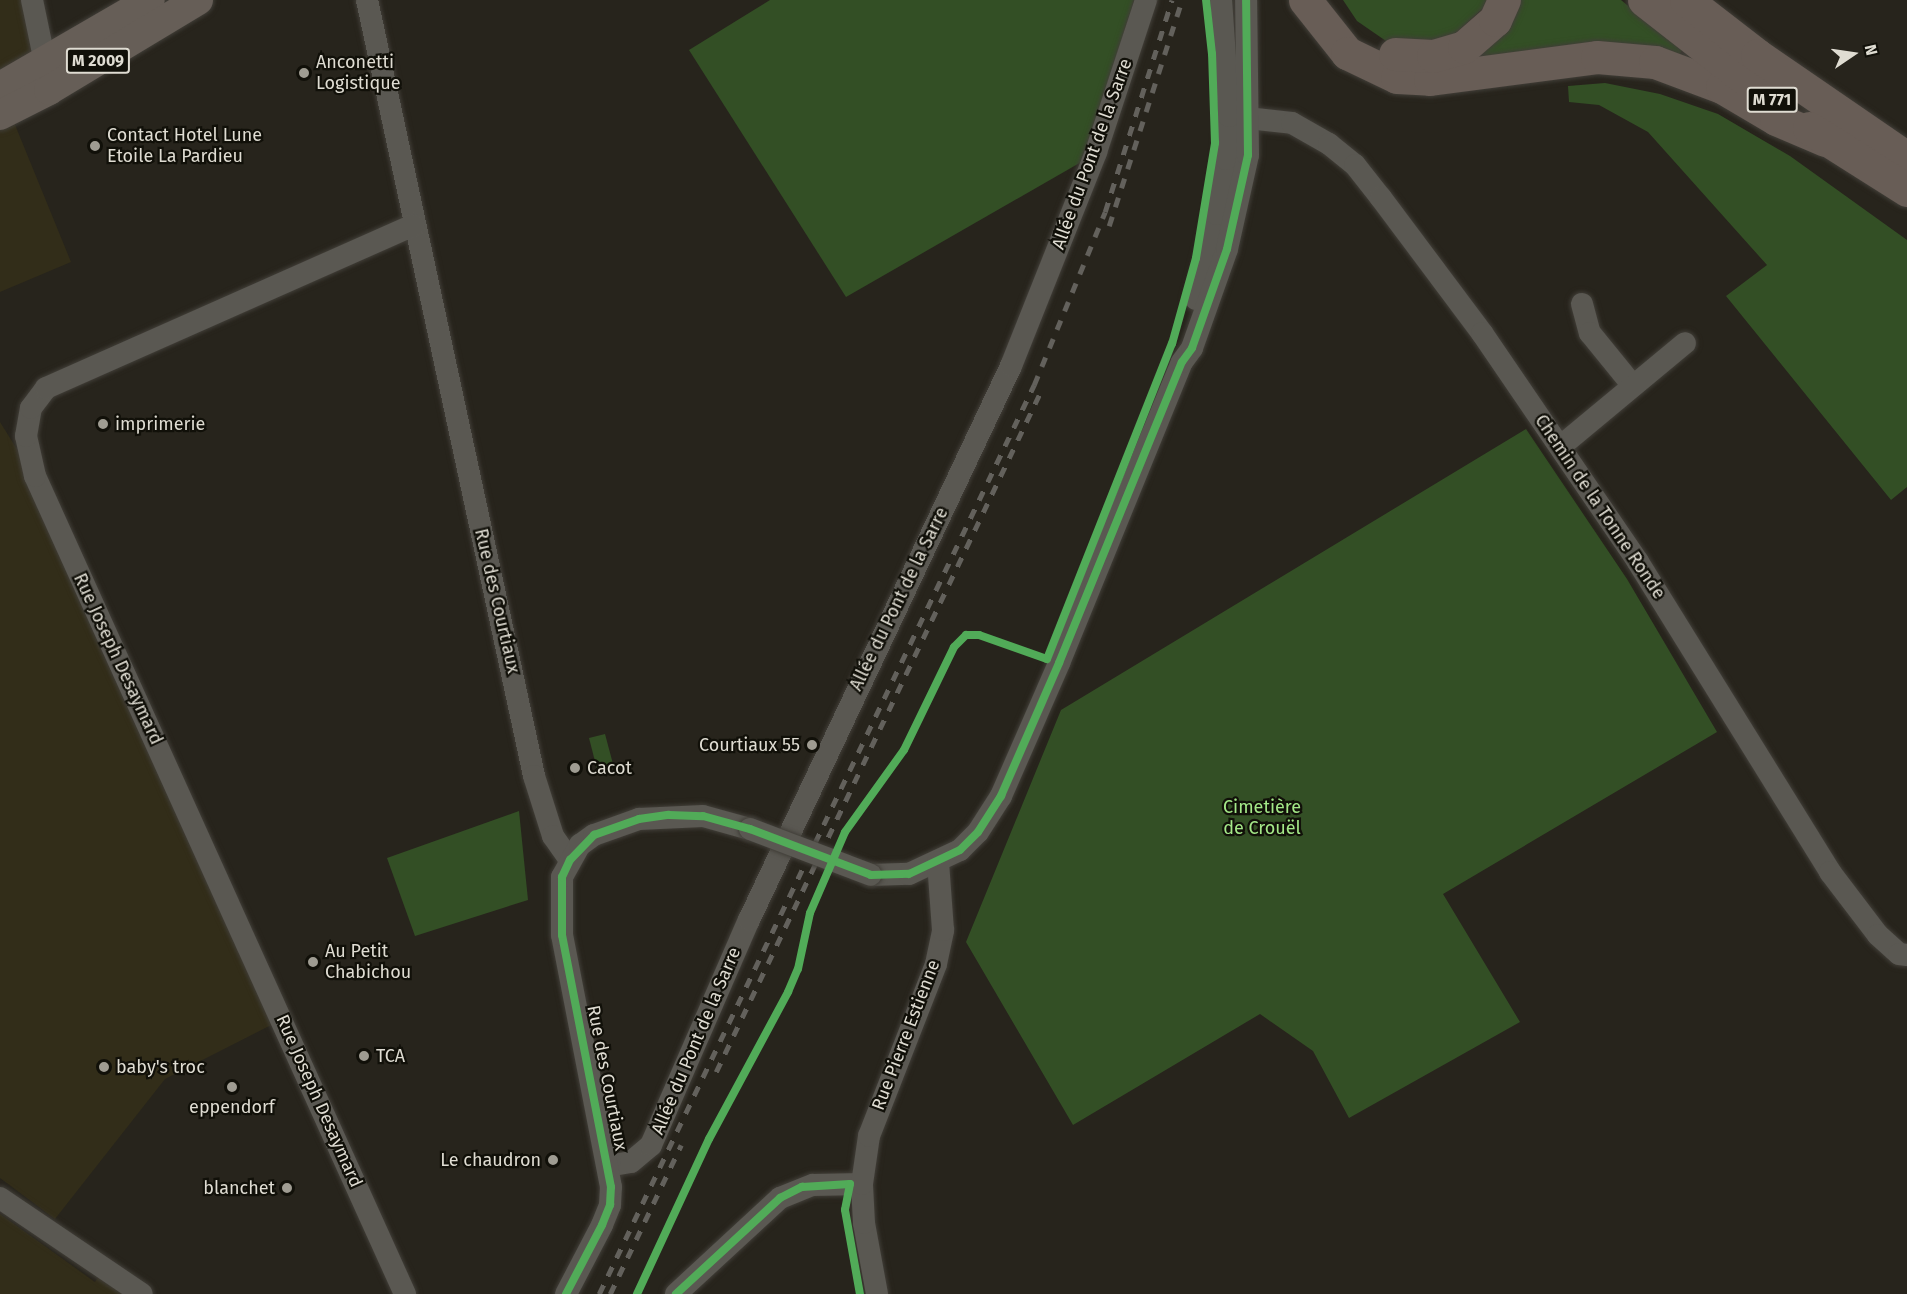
<!DOCTYPE html>
<meta charset="utf-8">
<style>
body{margin:0}
#map{position:relative;width:1907px;height:1294px;overflow:hidden;background:#27241c;font-family:"Fira Sans",sans-serif}
div>[style]{position:absolute}
.built>*{inset:0;background:#322d19}
.green>*{inset:0;background:#334f25}
.roads{filter:drop-shadow(0 0 2px #413e38) drop-shadow(0 0 2px #413e38)}
.minor>*{height:22px;margin:-11px;padding:0 11px;transform-origin:11px;border-radius:11px;background:#5a5852}
.major>*{height:30px;margin:-15px;padding:0 15px;transform-origin:15px;border-radius:15px;background:#665e57}
.highway>*{height:33px;margin:-16.5px;padding:0 16.5px;transform-origin:16.5px;border-radius:16.5px;background:#685d56}
.rail>*{height:4.5px;margin-top:-2.25px;transform-origin:0;background:repeating-linear-gradient(90deg,#63615c 0 10px,transparent 0 20px)}
.bridges{filter:drop-shadow(0 0 2px #413e38) drop-shadow(0 0 2px #413e38)}
.minor-bridge>*{height:22px;margin:-11px;padding:0 11px;transform-origin:11px;border-radius:11px;background:#5a5852}
.cycleway>*{height:8px;margin:-4px;padding:0 4px;transform-origin:4px;border-radius:4px;background:#51ab58}
.dots>*{width:16px;height:16px;translate:-50% -50%;box-sizing:border-box;border:3px solid #111009;border-radius:50%}
span{translate:-50% -50%;white-space:nowrap;text-align:center;line-height:1.15;-webkit-text-stroke:4.5px #111009;paint-order:stroke}
.shield-label span{padding:2px 4px;background:#111009;border:2px solid;border-radius:4px;-webkit-text-stroke-width:0}
.shield-label{font-size:16px;color:#dfdcd2;font-weight:700}
.poi-label{font-size:18px;color:#dfdcd2}
.left{translate:0 -50%;text-align:left}
.right{translate:-100% -50%;text-align:right}
.street-label{font-size:18px;color:#dfdcd2}
.park-label{font-size:18px;color:#a4e888}
.north{position:absolute;left:1823px;top:24px;width:60px;height:60px;-webkit-text-stroke:4px #111009;paint-order:stroke;rotate:77deg;font-size:16px;font-weight:700;line-height:24px;text-align:center;color:#dfdcd2}
.north::after{content:'';display:block;margin:auto;width:21px;height:27px;background:#dfdcd2;clip-path:polygon(50% 0,100% 100%,50% 72%,0 100%)}
</style>
<div id="map">
<div class="built">
<div style="clip-path:polygon(0 0,32px 0,45px 62px,0 87px)"></div>
<div style="clip-path:polygon(0 88px,71px 262px,0 292px)"></div>
<div style="clip-path:polygon(0 422px,33px 475px,285px 1018px,165px 1079px,55px 1219px,0 1178px)"></div>
<div style="clip-path:polygon(0 1214px,95px 1282px,105px 1267px,142px 1294px,0 1294px)"></div>
</div>
<div class="green">
<div style="clip-path:polygon(770px 0,1134px 0,1083px 161px,846px 297px,689px 50px)"></div>
<div style="clip-path:polygon(1343px 0,1492px 0,1446px 42px,1386px 41px,1357px 21px)"></div>
<div style="clip-path:polygon(1514px 0,1621px 0,1682px 50px,1677px 60px,1445px 70px)"></div>
<div style="clip-path:polygon(1605px 83px,1660px 94px,1718px 114px,1790px 156px,1907px 240px,1907px 487px,1891px 500px,1726px 296px,1767px 265px,1648px 132px,1599px 105px,1569px 102px,1568px 86px)"></div>
<div style="clip-path:polygon(1526px 429px,1627px 579px,1717px 732px,1443px 894px,1520px 1022px,1349px 1118px,1313px 1051px,1260px 1014px,1073px 1125px,966px 942px,1061px 710px)"></div>
<div style="clip-path:polygon(605px 734px,613px 764px,597px 769px,589px 738px)"></div>
<div style="clip-path:polygon(519px 811px,528px 900px,415px 936px,387px 858px)"></div>
</div>
<div class="roads">
<div class="minor">
<div style="left:32px;top:0;width:63px;rotate:78.2deg"></div>
<div style="left:367px;top:0;width:794px;rotate:77.85deg"></div>
<div style="left:534px;top:776px;width:63px;rotate:72.4deg"></div>
<div style="left:553px;top:836px;width:29px;rotate:55deg"></div>
<div style="left:1229px;top:116px;width:63px;rotate:6.3deg"></div>
<div style="left:1292px;top:123px;width:43px;rotate:29.6deg"></div>
<div style="left:1329px;top:144px;width:33px;rotate:39deg"></div>
<div style="left:1355px;top:165px;width:42px;rotate:51.8deg"></div>
<div style="left:1381px;top:198px;width:169px;rotate:53.2deg"></div>
<div style="left:1482px;top:333px;width:277px;rotate:55.7deg"></div>
<div style="left:1638px;top:562px;width:365px;rotate:58.2deg"></div>
<div style="left:1830px;top:872px;width:79px;rotate:52.7deg"></div>
<div style="left:1878px;top:935px;width:28px;rotate:42deg"></div>
<div style="left:1899px;top:954px;width:8px;rotate:7deg"></div>
<div style="left:1196px;top:299px;width:88px;rotate:-76.1deg"></div>
<div style="left:1217px;top:214px;width:56px;rotate:-80.7deg"></div>
<div style="left:1226px;top:159px;width:43px;rotate:-86deg"></div>
<div style="left:1229px;top:116px;width:116px;rotate:-93.9deg"></div>
<div style="left:1582px;top:304px;width:30px;rotate:75deg"></div>
<div style="left:1590px;top:333px;width:68px;rotate:50.9deg"></div>
<div style="left:1561px;top:446px;width:161px;rotate:-39.7deg"></div>
<div style="left:871px;top:875px;width:38px;rotate:-2deg"></div>
<div style="left:909px;top:874px;width:56px;rotate:-25.2deg"></div>
<div style="left:960px;top:850px;width:25px;rotate:-45deg"></div>
<div style="left:978px;top:832px;width:43px;rotate:-57.4deg"></div>
<div style="left:1001px;top:796px;width:145px;rotate:-66.4deg"></div>
<div style="left:1059px;top:663px;width:325px;rotate:-67.8deg"></div>
<div style="left:1182px;top:362px;width:17px;rotate:-54deg"></div>
<div style="left:1192px;top:348px;width:105px;rotate:-70.5deg"></div>
<div style="left:1227px;top:249px;width:96px;rotate:-77.4deg"></div>
<div style="left:1248px;top:155px;width:155px;rotate:-90.7deg"></div>
<div style="left:608px;top:1166px;width:23px;rotate:-10deg"></div>
<div style="left:631px;top:1162px;width:26px;rotate:-40deg"></div>
<div style="left:651px;top:1145px;width:245px;rotate:-66.5deg"></div>
<div style="left:749px;top:920px;width:613px;rotate:-64.69deg"></div>
<div style="left:1011px;top:366px;width:230px;rotate:-68.3deg"></div>
<div style="left:1096px;top:152px;width:160px;rotate:-71.8deg"></div>
<div style="left:0;top:1198px;width:171px;rotate:34.1deg"></div>
<div style="left:405px;top:1294px;width:898px;rotate:-114.34deg"></div>
<div style="left:35px;top:476px;width:41px;rotate:-102.7deg"></div>
<div style="left:26px;top:436px;width:28px;rotate:-80deg"></div>
<div style="left:31px;top:408px;width:25px;rotate:-53deg"></div>
<div style="left:46px;top:388px;width:402px;rotate:-23.9deg"></div>
<div style="left:566px;top:1294px;width:78px;rotate:-62.4deg"></div>
<div style="left:602px;top:1225px;width:22px;rotate:-68deg"></div>
<div style="left:610px;top:1205px;width:18px;rotate:-87deg"></div>
<div style="left:611px;top:1187px;width:257px;rotate:-101deg"></div>
<div style="left:562px;top:935px;width:58px;rotate:-90deg"></div>
<div style="left:562px;top:877px;width:37px;rotate:-61deg"></div>
<div style="left:580px;top:845px;width:17px;rotate:-36deg"></div>
<div style="left:594px;top:835px;width:48px;rotate:-19.6deg"></div>
<div style="left:639px;top:819px;width:64px;rotate:-2.7deg"></div>
<div style="left:703px;top:816px;width:49px;rotate:15.5deg"></div>
<div style="left:676px;top:1294px;width:142px;rotate:-42.7deg"></div>
<div style="left:780px;top:1198px;width:35px;rotate:-22deg"></div>
<div style="left:813px;top:1185px;width:49px;rotate:-1.2deg"></div>
<div style="left:877px;top:1294px;width:72px;rotate:-100.4deg"></div>
<div style="left:864px;top:1223px;width:39px;rotate:-93deg"></div>
<div style="left:862px;top:1184px;width:49px;rotate:-81.7deg"></div>
<div style="left:869px;top:1136px;width:185px;rotate:-68.7deg"></div>
<div style="left:936px;top:964px;width:35px;rotate:-78deg"></div>
<div style="left:943px;top:930px;width:68px;rotate:-94.2deg"></div>
</div>
<div class="major">
<div style="left:0;top:87px;width:173px;rotate:-30.1deg"></div>
<div style="left:0;top:115px;width:55px;rotate:-27deg"></div>
<div style="left:49px;top:90px;width:174px;rotate:-31.1deg"></div>
</div>
<div class="highway">
<div style="left:1305px;top:0;width:68px;rotate:51.6deg"></div>
<div style="left:1347px;top:53px;width:55px;rotate:25.6deg"></div>
<div style="left:1397px;top:77px;width:33px;rotate:3deg"></div>
<div style="left:1430px;top:79px;width:168px;rotate:-7.5deg"></div>
<div style="left:1597px;top:57px;width:58px;rotate:4.9deg"></div>
<div style="left:1655px;top:62px;width:72px;rotate:20.5deg"></div>
<div style="left:1722px;top:87px;width:63px;rotate:30.7deg"></div>
<div style="left:1776px;top:119px;width:53px;rotate:23.2deg"></div>
<div style="left:1644px;top:0;width:145px;rotate:38deg"></div>
<div style="left:1686px;top:0;width:90px;rotate:37.8deg"></div>
<div style="left:1757px;top:55px;width:182px;rotate:34.5deg"></div>
<div style="left:1395px;top:54px;width:38px;rotate:3deg"></div>
<div style="left:1433px;top:56px;width:32px;rotate:-16deg"></div>
<div style="left:1464px;top:47px;width:41px;rotate:-41.1deg"></div>
<div style="left:1495px;top:20px;width:22px;rotate:-66deg"></div>
<div style="left:1809px;top:128px;width:116px;rotate:32.3deg"></div>
</div>
</div>
<div class="rail">
<div style="left:1109px;top:226px;width:237px;rotate:-72.1deg"></div>
<div style="left:716px;top:1072px;width:750px;rotate:-64.49deg"></div>
<div style="left:599px;top:1294px;width:1008px;rotate:-64.43deg"></div>
<div style="left:1034px;top:385px;width:187px;rotate:-67.7deg"></div>
<div style="left:1105px;top:212px;width:222px;rotate:-72.5deg"></div>
<div style="left:610px;top:1294px;width:165px;rotate:-64.5deg"></div>
</div>
<div class="bridges">
<div class="minor-bridge">
<div style="left:750px;top:829px;width:129px;rotate:20.8deg"></div>
</div>
</div>
<div class="cycleway">
<div style="left:566px;top:1294px;width:78px;rotate:-62.4deg"></div>
<div style="left:602px;top:1225px;width:22px;rotate:-68deg"></div>
<div style="left:610px;top:1205px;width:18px;rotate:-87deg"></div>
<div style="left:611px;top:1187px;width:257px;rotate:-101deg"></div>
<div style="left:562px;top:935px;width:58px;rotate:-90deg"></div>
<div style="left:562px;top:877px;width:19px;rotate:-65deg"></div>
<div style="left:570px;top:860px;width:35px;rotate:-46deg"></div>
<div style="left:594px;top:835px;width:48px;rotate:-19.6deg"></div>
<div style="left:639px;top:819px;width:30px;rotate:-8deg"></div>
<div style="left:669px;top:815px;width:34px;rotate:2deg"></div>
<div style="left:703px;top:816px;width:49px;rotate:15.5deg"></div>
<div style="left:750px;top:829px;width:129px;rotate:20.8deg"></div>
<div style="left:871px;top:875px;width:38px;rotate:-2deg"></div>
<div style="left:909px;top:874px;width:56px;rotate:-25.2deg"></div>
<div style="left:960px;top:850px;width:25px;rotate:-45deg"></div>
<div style="left:978px;top:832px;width:43px;rotate:-57.4deg"></div>
<div style="left:1001px;top:796px;width:145px;rotate:-66.4deg"></div>
<div style="left:1059px;top:663px;width:325px;rotate:-67.8deg"></div>
<div style="left:1182px;top:362px;width:17px;rotate:-54deg"></div>
<div style="left:1192px;top:348px;width:105px;rotate:-70.5deg"></div>
<div style="left:1227px;top:249px;width:96px;rotate:-77.4deg"></div>
<div style="left:1248px;top:155px;width:155px;rotate:-90.7deg"></div>
<div style="left:637px;top:1294px;width:171px;rotate:-65.1deg"></div>
<div style="left:709px;top:1139px;width:167px;rotate:-61.7deg"></div>
<div style="left:788px;top:992px;width:25px;rotate:-67deg"></div>
<div style="left:798px;top:969px;width:57px;rotate:-77.9deg"></div>
<div style="left:810px;top:913px;width:88px;rotate:-66.6deg"></div>
<div style="left:845px;top:832px;width:101px;rotate:-54.3deg"></div>
<div style="left:904px;top:750px;width:114px;rotate:-64.1deg"></div>
<div style="left:954px;top:647px;width:17px;rotate:-45deg"></div>
<div style="left:966px;top:635px;width:13px"></div>
<div style="left:979px;top:635px;width:72px;rotate:19.4deg"></div>
<div style="left:1047px;top:659px;width:339px;rotate:-68.4deg"></div>
<div style="left:1172px;top:344px;width:89px;rotate:-74.4deg"></div>
<div style="left:1196px;top:258px;width:117px;rotate:-80.6deg"></div>
<div style="left:1215px;top:143px;width:89px;rotate:-91.9deg"></div>
<div style="left:1212px;top:54px;width:54px;rotate:-96.3deg"></div>
<div style="left:676px;top:1294px;width:142px;rotate:-42.7deg"></div>
<div style="left:780px;top:1198px;width:25px;rotate:-27deg"></div>
<div style="left:802px;top:1187px;width:48px;rotate:-3.6deg"></div>
<div style="left:850px;top:1184px;width:26px;rotate:101deg"></div>
<div style="left:845px;top:1210px;width:85px;rotate:79.9deg"></div>
</div>
<div class="dots">
<div style="left:304px;top:73px;background:#9f9c92"></div>
<div style="left:95px;top:146px;background:#9f9c92"></div>
<div style="left:103px;top:424px;background:#9f9c92"></div>
<div style="left:812px;top:745px;background:#9f9c92"></div>
<div style="left:575px;top:768px;background:#9f9c92"></div>
<div style="left:313px;top:962px;background:#9f9c92"></div>
<div style="left:364px;top:1056px;background:#9f9c92"></div>
<div style="left:104px;top:1067px;background:#9f9c92"></div>
<div style="left:232px;top:1087px;background:#9f9c92"></div>
<div style="left:553px;top:1160px;background:#9f9c92"></div>
<div style="left:287px;top:1188px;background:#9f9c92"></div>
</div>
<div class="shield-label">
<span style="left:98px;top:61px">M 2009</span>
<span style="left:1772px;top:100px">M 771</span>
</div>
<div class="poi-label">
<span class="left" style="left:316px;top:73px">Anconetti<br>Logistique</span>
<span class="left" style="left:107px;top:146px">Contact Hotel Lune<br>Etoile La Pardieu</span>
<span class="left" style="left:115px;top:424px">imprimerie</span>
<span class="right" style="left:800px;top:745px">Courtiaux 55</span>
<span class="left" style="left:587px;top:768px">Cacot</span>
<span class="left" style="left:325px;top:962px">Au Petit<br>Chabichou</span>
<span class="left" style="left:376px;top:1056px">TCA</span>
<span class="left" style="left:116px;top:1067px">baby's troc</span>
<span style="left:232px;top:1107px">eppendorf</span>
<span class="right" style="left:541px;top:1160px">Le chaudron</span>
<span class="right" style="left:275px;top:1188px">blanchet</span>
</div>
<div class="street-label">
<span style="left:1092px;top:154px;rotate:-70deg">Allée du Pont de la Sarre</span>
<span style="left:1600px;top:507px;rotate:56deg">Chemin de la Tonne Ronde</span>
<span style="left:899px;top:599px;rotate:-64deg">Allée du Pont de la Sarre</span>
<span style="left:497px;top:601px;rotate:77deg">Rue des Courtiaux</span>
<span style="left:118px;top:659px;rotate:65deg">Rue Joseph Desaymard</span>
<span style="left:906px;top:1035px;rotate:-69deg">Rue Pierre Estienne</span>
<span style="left:696px;top:1041px;rotate:-67deg">Allée du Pont de la Sarre</span>
<span style="left:607px;top:1078px;rotate:79deg">Rue des Courtiaux</span>
<span style="left:319px;top:1101px;rotate:66deg">Rue Joseph Desaymard</span>
</div>
<div class="park-label">
<span style="left:1262px;top:818px">Cimetière<br>de Crouël</span>
</div>
<div class="north">N</div>
</div>
